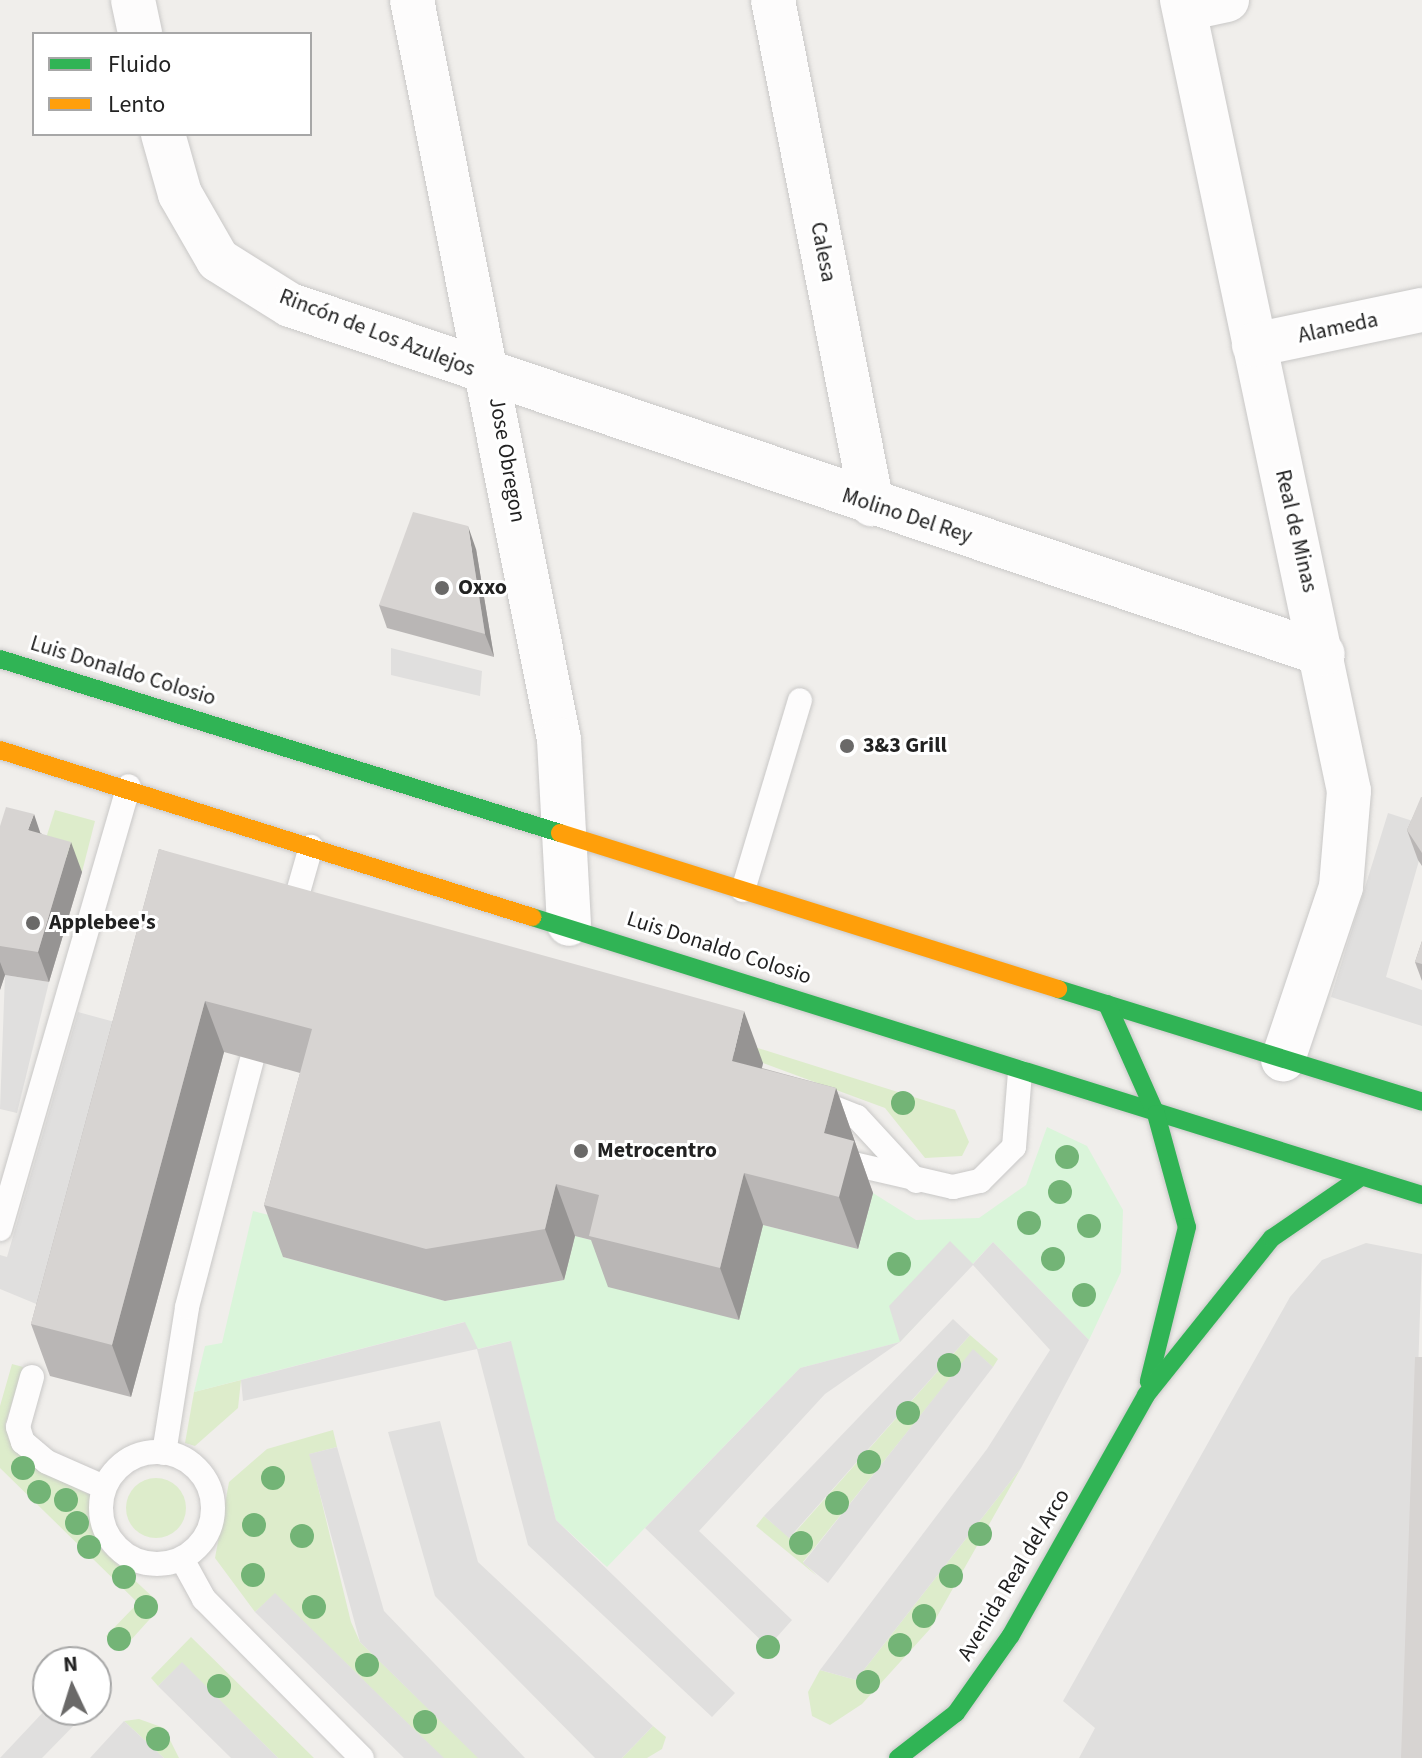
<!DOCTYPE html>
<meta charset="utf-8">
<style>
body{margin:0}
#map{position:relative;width:1422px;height:1758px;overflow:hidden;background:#f0eeeb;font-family:"Source Sans 3",sans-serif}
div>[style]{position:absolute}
.grass>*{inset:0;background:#ddeccb}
.round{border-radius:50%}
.park>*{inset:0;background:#daf5da}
.parking>*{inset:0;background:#e0dfde}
.roads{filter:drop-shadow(0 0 2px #c9c8c7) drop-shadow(0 0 2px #c9c8c7)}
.lane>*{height:24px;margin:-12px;padding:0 12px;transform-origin:12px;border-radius:12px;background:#fdfcfc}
.lane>.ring{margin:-12px;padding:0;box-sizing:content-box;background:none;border:24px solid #fdfcfc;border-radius:50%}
.street>*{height:44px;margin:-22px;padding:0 22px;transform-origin:22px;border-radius:22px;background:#fdfcfc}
.fast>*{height:18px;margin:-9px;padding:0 9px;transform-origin:9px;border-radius:9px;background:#30b455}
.slow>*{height:18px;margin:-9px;padding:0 9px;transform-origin:9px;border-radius:9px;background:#ff9f0a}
.trees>*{width:24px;height:24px;margin:-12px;border-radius:50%;background:#73b476}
.wall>*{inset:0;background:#b9b6b5}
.shaded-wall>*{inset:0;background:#969493}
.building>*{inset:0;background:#d7d4d2}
.dots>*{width:22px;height:22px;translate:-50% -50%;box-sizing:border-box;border:4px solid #fff;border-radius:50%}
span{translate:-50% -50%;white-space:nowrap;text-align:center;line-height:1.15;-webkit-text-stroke:6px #fff;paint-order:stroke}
.street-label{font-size:22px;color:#222}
.poi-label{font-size:22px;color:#222;font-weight:700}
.left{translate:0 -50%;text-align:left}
.legend{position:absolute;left:32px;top:32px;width:280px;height:104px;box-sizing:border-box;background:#fff;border:2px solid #a7a7a7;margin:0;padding:10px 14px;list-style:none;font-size:24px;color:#222}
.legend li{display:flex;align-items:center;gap:16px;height:40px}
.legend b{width:40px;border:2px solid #a7a7a7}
.north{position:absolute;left:32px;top:1646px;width:80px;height:80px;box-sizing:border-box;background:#fff;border:2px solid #a7a7a7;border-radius:50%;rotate:356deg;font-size:22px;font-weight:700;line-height:32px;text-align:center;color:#222}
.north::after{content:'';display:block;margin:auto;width:28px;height:36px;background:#6a6968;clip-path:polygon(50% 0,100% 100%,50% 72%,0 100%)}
</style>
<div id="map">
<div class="grass">
<div style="clip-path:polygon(55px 810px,95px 821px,82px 872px,39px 860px)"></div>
<div style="clip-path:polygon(745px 1044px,955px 1110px,969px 1142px,962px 1156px,925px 1158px,885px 1108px,763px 1063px)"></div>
<div style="clip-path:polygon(970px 1335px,998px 1359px,993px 1367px,973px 1350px,803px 1562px,817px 1576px,756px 1526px,764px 1516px,790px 1538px)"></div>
<div style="clip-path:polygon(12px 1364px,23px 1367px,5px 1425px,9px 1440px,36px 1468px,90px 1495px,101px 1549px,157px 1601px,158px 1610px,121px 1651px,106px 1636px,138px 1603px,0 1468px,0 1406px)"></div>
<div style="clip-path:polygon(241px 1380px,238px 1408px,195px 1446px,185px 1443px,194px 1392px)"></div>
<div style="clip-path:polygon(333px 1430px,337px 1447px,310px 1454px,351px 1622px,360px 1642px,479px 1758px,443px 1758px,275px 1594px,255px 1612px,215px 1558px,229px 1482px,267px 1449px)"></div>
<div style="clip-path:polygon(1021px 1468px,930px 1629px,862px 1704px,830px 1725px,812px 1716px,808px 1692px,820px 1670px,856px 1680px)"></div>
<div class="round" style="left:126px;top:1478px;width:60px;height:60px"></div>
<div style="clip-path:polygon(191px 1637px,314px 1758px,278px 1758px,182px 1663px,158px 1686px,151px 1678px)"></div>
<div style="clip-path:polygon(139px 1719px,164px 1728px,179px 1758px,164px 1758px,124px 1721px)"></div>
<div style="clip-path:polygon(653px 1726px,666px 1737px,662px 1749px,647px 1758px,622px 1758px)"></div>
</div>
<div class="park">
<div style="clip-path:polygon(1047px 1127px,1087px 1146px,1123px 1210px,1121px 1272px,1089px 1340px,993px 1242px,900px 1342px,800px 1368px,607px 1567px,556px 1520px,510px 1341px,477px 1349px,464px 1322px,194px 1392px,205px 1346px,222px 1343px,253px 1211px,292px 1221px,283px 1257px,445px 1301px,564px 1280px,575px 1236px,618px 1247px,763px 1225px,858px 1249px,873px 1193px,916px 1220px,979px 1218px,1026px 1185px)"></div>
</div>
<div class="parking">
<div style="clip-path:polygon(391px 648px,482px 671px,480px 696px,391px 675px)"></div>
<div style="clip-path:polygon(1388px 813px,1422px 824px,1422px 850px,1386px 977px,1422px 990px,1422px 1026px,1331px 997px)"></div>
<div style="clip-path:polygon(5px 975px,49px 982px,17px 1113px,0 1109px)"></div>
<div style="clip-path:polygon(78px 1012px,122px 1024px,46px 1308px,0 1289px,0 1255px,7px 1257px)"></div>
<div style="clip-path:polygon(950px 1241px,973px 1264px,993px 1242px,1089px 1340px,1021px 1468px,856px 1680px,820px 1670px,987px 1449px,1050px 1350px,973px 1265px,900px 1342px,825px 1394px,699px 1531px,792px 1620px,768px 1647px,645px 1528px,800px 1368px,900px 1342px,889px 1306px)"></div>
<div style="clip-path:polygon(1366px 1243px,1422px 1254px,1405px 1758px,1079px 1758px,1095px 1728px,1063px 1701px,1290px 1297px,1322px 1260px)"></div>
<div style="clip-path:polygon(953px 1319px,970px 1335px,789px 1538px,764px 1516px)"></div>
<div style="clip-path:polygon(465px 1322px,478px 1349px,511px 1341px,556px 1520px,735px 1693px,712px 1717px,528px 1545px,477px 1349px,243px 1401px,241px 1380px)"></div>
<div style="clip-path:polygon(973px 1349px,993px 1367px,828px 1583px,803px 1563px)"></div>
<div style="clip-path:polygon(440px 1421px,478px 1562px,653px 1726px,622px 1758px,595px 1758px,435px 1596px,388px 1432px)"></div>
<div style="clip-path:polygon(337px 1447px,384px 1611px,525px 1758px,478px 1758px,360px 1642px,309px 1454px)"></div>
<div style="clip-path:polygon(275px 1593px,389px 1705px,444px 1758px,404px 1758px,255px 1612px)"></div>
<div style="clip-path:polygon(182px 1662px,278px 1758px,231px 1758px,158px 1686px)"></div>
<div style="clip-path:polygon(48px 1707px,89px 1710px,42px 1758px,0 1758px)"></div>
<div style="clip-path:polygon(124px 1721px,164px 1758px,90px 1758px)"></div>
</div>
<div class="roads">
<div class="lane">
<div style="left:743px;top:890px;width:198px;rotate:-73.3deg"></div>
<div style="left:291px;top:917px;width:73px;rotate:-74.1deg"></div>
<div style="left:814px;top:1100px;width:46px;rotate:21.6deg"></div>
<div style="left:857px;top:1117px;width:87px;rotate:47.3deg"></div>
<div style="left:849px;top:1163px;width:107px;rotate:13deg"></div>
<div style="left:953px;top:1187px;width:28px;rotate:-13deg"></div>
<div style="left:980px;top:1181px;width:48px;rotate:-45deg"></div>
<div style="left:1014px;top:1147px;width:75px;rotate:-85.4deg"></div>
<div style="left:0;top:1229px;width:461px;rotate:-73.8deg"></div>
<div style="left:32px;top:1377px;width:52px;rotate:105.6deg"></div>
<div style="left:18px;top:1427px;width:16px;rotate:72deg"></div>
<div style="left:23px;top:1442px;width:31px;rotate:40deg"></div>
<div style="left:47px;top:1462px;width:62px;rotate:23.7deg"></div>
<div class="ring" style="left:101px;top:1452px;width:88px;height:88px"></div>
<div style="left:164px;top:1453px;width:148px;rotate:-81deg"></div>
<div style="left:187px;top:1307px;width:255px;rotate:-75.3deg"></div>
<div style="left:182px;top:1559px;width:46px;rotate:61.2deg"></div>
<div style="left:204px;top:1599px;width:224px;rotate:45.2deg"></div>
</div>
<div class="street">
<div style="left:133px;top:0;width:35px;rotate:78deg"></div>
<div style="left:412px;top:0;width:754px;rotate:78.76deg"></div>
<div style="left:559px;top:740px;width:184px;rotate:86.9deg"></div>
<div style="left:773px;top:0;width:514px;rotate:78.89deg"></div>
<div style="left:1182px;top:0;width:808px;rotate:78.08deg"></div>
<div style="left:1349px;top:791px;width:96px;rotate:94.8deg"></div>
<div style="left:1341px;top:887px;width:182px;rotate:108.6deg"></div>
<div style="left:1185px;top:9px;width:43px;rotate:-12.1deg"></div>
<div style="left:163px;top:134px;width:62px;rotate:74.2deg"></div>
<div style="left:180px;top:194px;width:76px;rotate:60.1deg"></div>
<div style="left:218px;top:260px;width:85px;rotate:32deg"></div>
<div style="left:290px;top:305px;width:1090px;rotate:18.67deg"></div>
<div style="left:1254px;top:345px;width:172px;rotate:-11.8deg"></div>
</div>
<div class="fast">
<div style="left:0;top:659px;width:586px;rotate:17.26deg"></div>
<div style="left:532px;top:917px;width:932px;rotate:17.35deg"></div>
<div style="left:1058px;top:989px;width:381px;rotate:17.2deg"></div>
<div style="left:1107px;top:1004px;width:120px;rotate:66deg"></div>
<div style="left:1156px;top:1114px;width:117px;rotate:74.7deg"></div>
<div style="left:1187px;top:1227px;width:159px;rotate:103.9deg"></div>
<div style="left:898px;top:1758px;width:73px;rotate:-37.8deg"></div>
<div style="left:956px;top:1713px;width:95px;rotate:-54.8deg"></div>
<div style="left:1011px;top:1635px;width:275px;rotate:-60.6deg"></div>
<div style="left:1146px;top:1395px;width:201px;rotate:-51.3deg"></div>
<div style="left:1272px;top:1238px;width:108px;rotate:-34.4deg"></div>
</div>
<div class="slow">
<div style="left:0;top:750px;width:558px;rotate:17.43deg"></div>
<div style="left:560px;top:833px;width:522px;rotate:17.39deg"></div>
</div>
</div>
<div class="trees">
<div style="left:903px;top:1103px"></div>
<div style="left:1067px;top:1157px"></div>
<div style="left:1060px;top:1192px"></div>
<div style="left:1029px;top:1223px"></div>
<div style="left:1089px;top:1226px"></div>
<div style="left:1053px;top:1259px"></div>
<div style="left:899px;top:1264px"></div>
<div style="left:1084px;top:1295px"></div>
<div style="left:949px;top:1365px"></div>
<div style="left:908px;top:1413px"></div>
<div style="left:869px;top:1462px"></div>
<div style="left:23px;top:1468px"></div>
<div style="left:273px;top:1478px"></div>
<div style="left:39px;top:1492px"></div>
<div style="left:66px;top:1500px"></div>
<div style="left:837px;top:1503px"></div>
<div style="left:77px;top:1523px"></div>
<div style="left:254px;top:1525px"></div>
<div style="left:980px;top:1534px"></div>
<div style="left:302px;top:1536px"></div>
<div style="left:801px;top:1543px"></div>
<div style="left:89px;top:1547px"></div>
<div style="left:253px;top:1575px"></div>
<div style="left:951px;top:1576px"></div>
<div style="left:124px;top:1577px"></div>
<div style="left:146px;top:1607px"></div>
<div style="left:314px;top:1607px"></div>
<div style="left:924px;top:1616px"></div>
<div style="left:119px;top:1639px"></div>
<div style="left:900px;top:1645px"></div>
<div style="left:768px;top:1647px"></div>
<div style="left:367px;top:1665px"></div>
<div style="left:868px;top:1682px"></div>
<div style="left:219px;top:1686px"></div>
<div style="left:425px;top:1722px"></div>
<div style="left:158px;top:1739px"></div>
</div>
<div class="wall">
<div style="clip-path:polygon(476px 549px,494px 657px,387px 628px,379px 605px)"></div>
<div style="clip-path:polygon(1422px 797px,1422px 866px,1418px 860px,1407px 830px)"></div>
<div style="clip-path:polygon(0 826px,41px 833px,82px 872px,49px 982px,5px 975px,0 990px)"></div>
<div style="clip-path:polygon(159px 849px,763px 1063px,762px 1068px,836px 1088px,873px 1193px,858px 1249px,763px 1225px,739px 1320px,608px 1287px,591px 1240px,575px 1236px,564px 1280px,445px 1301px,283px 1257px,264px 1205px,300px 1073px,224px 1052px,131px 1397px,50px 1376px,31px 1324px)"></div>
<div style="clip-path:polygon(1422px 941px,1422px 981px,1415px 962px)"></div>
</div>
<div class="shaded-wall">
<div style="clip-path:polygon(468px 526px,476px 549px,494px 657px,485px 634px)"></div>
<div style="clip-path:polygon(34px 814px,44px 844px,28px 830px)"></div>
<div style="clip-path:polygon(71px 842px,82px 872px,49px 982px,38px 952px)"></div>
<div style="clip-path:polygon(0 962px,5px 975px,0 990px)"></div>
<div style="clip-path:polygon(205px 1001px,224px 1052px,131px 1397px,112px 1345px)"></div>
<div style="clip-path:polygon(744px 1011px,763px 1063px,751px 1112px,732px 1061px)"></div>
<div style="clip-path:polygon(836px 1088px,873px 1193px,858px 1249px,839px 1197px,824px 1133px)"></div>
<div style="clip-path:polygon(744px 1173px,763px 1225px,739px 1320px,720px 1268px)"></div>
<div style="clip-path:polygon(556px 1184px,575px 1236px,564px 1280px,545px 1229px)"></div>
</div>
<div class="building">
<div style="clip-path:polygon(413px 512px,468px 526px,485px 634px,379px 605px)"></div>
<div style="clip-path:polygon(1421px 797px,1422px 797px,1422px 853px,1407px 830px)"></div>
<div style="clip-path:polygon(6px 807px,34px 814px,28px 830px,71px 842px,38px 952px,0 946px,0 826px)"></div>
<div style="clip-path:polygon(159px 849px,744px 1011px,732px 1061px,836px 1088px,824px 1133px,854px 1141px,839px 1197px,744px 1173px,720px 1268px,589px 1236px,599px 1195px,556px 1184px,545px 1229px,426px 1249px,264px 1205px,312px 1029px,205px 1001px,112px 1345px,31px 1324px)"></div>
<div style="clip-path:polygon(1422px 941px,1422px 964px,1415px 962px)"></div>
<div style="clip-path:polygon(1415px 1357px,1422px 1357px,1422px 1758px,1401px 1758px)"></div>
</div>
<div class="dots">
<div style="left:442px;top:588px;background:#6a6968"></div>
<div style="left:847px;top:746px;background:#6a6968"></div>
<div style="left:33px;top:923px;background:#6a6968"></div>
<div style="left:581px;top:1151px;background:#6a6968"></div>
</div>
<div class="street-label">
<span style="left:823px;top:252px;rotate:79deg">Calesa</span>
<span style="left:1338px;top:328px;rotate:-12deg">Alameda</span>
<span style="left:377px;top:333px;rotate:21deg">Rincón de Los Azulejos</span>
<span style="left:507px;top:460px;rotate:80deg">Jose Obregon</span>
<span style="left:907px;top:516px;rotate:18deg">Molino Del Rey</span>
<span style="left:1296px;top:531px;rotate:77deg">Real de Minas</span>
<span style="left:123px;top:671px;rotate:17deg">Luis Donaldo Colosio</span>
<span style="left:719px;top:948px;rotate:18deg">Luis Donaldo Colosio</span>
<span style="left:1014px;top:1575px;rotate:-59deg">Avenida Real del Arco</span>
</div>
<div class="poi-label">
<span class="left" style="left:458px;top:588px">Oxxo</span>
<span class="left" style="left:863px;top:746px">3&amp;3 Grill</span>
<span class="left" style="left:49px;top:923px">Applebee's</span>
<span class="left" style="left:597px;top:1151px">Metrocentro</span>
</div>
<ul class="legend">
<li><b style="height:10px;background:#30b455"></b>Fluido</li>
<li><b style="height:10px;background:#ff9f0a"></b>Lento</li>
</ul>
<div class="north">N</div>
</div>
